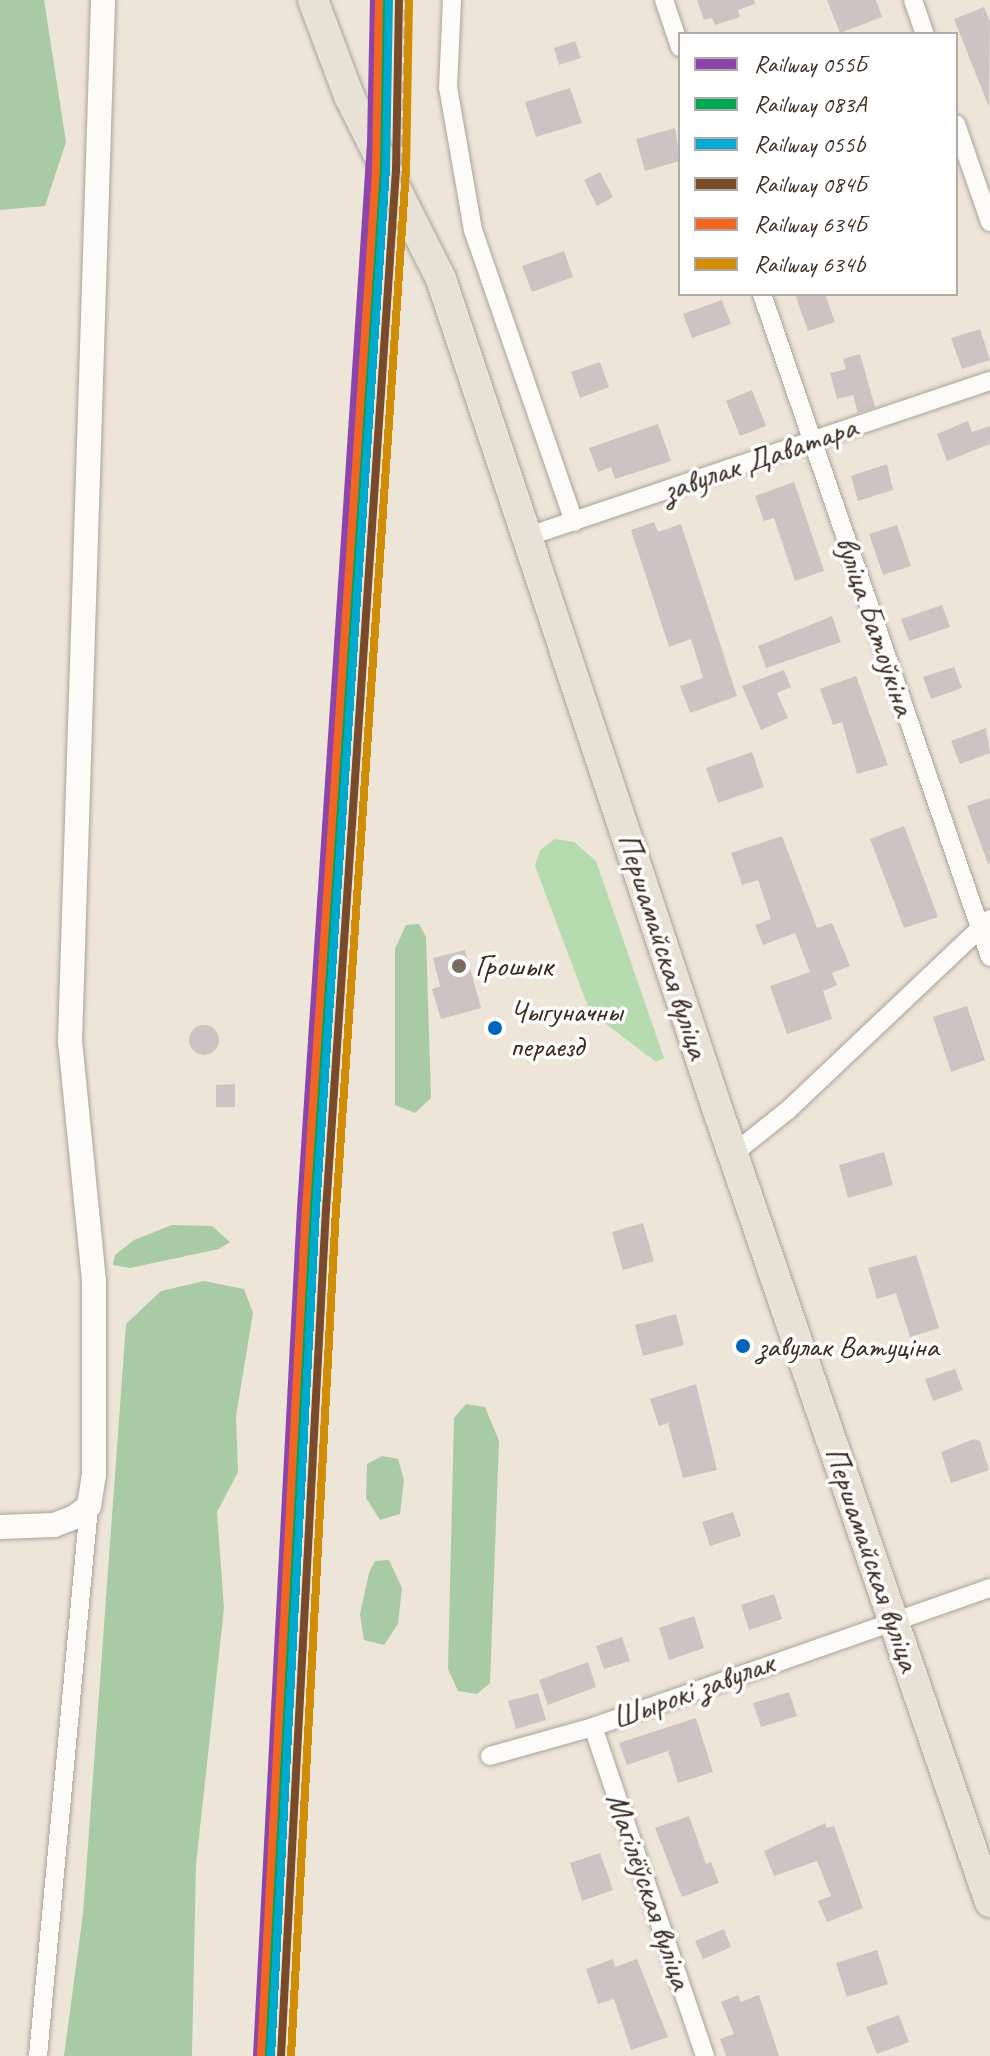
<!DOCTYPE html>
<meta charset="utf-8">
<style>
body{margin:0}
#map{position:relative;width:990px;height:2056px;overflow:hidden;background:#eee5d9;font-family:Caveat,sans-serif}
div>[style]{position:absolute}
.green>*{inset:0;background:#b6dbaf}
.forest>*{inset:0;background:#a8caa4}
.building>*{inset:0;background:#cec3c4}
.round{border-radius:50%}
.roads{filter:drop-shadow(0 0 2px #aaa29a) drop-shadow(0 0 2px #aaa29a)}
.minor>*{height:18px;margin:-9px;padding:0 9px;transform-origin:9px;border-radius:9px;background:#fcfbf9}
.tertiary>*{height:24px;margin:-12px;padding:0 12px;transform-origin:12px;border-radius:12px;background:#fcfbf9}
.primary>*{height:30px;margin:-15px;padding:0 15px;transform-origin:15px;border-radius:15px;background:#e7e2d5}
.rail>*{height:6px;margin-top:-3px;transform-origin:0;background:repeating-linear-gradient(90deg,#b7b4b0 0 12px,transparent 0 18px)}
.rail-1>*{height:8px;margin:-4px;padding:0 4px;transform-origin:4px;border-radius:4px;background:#8e44ad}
.rail-2>*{height:8px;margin:-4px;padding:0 4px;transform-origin:4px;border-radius:4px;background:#00a651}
.rail-3>*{height:8px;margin:-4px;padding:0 4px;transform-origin:4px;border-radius:4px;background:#00a9ce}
.rail-4>*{height:8px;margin:-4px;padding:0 4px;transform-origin:4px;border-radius:4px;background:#7a4b2a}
.rail-5>*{height:8px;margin:-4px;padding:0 4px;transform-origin:4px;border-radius:4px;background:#f26522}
.rail-6>*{height:8px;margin:-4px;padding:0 4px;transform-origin:4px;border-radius:4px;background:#d18d06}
.dots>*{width:22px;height:22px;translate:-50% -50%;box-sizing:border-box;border:4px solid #fff;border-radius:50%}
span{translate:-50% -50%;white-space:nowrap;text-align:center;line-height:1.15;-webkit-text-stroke:7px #fff;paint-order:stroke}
.bus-label{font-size:30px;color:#3b2a1e}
.left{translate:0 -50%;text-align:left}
.street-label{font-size:32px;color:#3b2a1e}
.poi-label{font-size:32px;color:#3b2a1e}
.legend{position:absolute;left:678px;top:32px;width:280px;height:264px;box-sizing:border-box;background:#fff;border:2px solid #b1aaa5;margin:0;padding:10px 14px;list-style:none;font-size:24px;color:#3b2a1e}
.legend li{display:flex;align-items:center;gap:16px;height:40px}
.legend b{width:40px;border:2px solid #b1aaa5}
</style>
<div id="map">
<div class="green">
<div style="clip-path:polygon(555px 839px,574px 842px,596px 861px,664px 1058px,656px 1062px,590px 1012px,535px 866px,540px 850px)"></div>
</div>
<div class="forest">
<div style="clip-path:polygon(0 0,44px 0,66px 142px,45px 206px,0 210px)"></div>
<div style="clip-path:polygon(419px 924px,426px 937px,431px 1098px,415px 1113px,395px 1105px,395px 949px,406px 925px)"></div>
<div style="clip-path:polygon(172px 1225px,212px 1226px,230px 1242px,219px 1249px,130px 1268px,113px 1265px,115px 1255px,134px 1240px)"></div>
<div style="clip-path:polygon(204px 1281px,244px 1289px,253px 1313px,236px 1416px,238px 1472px,217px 1512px,224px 1608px,196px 1864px,192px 2056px,64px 2056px,83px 1914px,126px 1324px,161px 1291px)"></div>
<div style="clip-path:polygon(466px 1404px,485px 1407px,499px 1441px,490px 1683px,477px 1694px,458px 1691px,448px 1669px,454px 1418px)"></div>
<div style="clip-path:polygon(382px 1456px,398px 1459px,404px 1480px,400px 1514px,380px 1520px,366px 1498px,367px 1464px)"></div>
<div style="clip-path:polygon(389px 1560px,402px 1588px,398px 1624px,384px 1645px,364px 1640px,360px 1614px,369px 1573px,375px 1561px)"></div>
</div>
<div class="building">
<div style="clip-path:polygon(697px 0,754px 0,755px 4px,738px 10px,740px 17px,715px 25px,712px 18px,704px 20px)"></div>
<div style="clip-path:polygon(827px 0,876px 0,882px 17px,840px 33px)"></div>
<div style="clip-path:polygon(984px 7px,990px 21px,989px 107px,954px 19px)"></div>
<div style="clip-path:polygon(575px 41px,581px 58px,559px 65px,554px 48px)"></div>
<div style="clip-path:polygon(570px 88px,582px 123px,536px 137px,525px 102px)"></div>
<div style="clip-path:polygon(675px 128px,680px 161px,645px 171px,636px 139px)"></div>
<div style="clip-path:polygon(600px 172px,613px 197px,597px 206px,584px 180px)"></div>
<div style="clip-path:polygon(564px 251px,573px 277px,532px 292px,522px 266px)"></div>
<div style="clip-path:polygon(795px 294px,825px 294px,835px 322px,808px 331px)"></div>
<div style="clip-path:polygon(722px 300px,731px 324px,692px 338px,683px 314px)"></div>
<div style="clip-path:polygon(980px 329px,990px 360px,962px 369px,951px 338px)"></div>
<div style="clip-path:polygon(860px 354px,875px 407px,858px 413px,853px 395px,837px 399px,830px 373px,846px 369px,843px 359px)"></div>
<div style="clip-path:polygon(600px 362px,609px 387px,580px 398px,571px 372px)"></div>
<div style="clip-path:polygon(752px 390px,766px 426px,740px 436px,726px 401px)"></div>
<div style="clip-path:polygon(968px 421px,972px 432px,990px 426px,990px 444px,947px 461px,937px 434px)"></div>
<div style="clip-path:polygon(658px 424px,671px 461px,615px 479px,611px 467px,598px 472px,589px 448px)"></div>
<div style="clip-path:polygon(887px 464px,893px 490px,858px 501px,851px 476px)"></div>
<div style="clip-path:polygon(794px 482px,824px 571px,795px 581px,774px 518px,764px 521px,755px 496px)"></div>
<div style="clip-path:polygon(654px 522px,658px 532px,681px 524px,737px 696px,690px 713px,680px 686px,703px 678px,691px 639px,669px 647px,631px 530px)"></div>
<div style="clip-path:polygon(897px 525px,911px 566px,883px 575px,869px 534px)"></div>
<div style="clip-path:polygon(942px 605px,950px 627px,909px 641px,901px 619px)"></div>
<div style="clip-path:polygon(832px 616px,841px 642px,766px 668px,758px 646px)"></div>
<div style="clip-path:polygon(954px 667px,962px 688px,931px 699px,923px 677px)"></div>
<div style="clip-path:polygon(784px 670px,791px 687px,777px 693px,788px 718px,761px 730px,742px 686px)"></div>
<div style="clip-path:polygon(856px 676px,888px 765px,857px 774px,842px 722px,833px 725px,820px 689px)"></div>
<div style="clip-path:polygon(986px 728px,990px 753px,960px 764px,951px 741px)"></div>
<div style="clip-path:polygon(752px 752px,764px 787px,718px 803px,706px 768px)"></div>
<div style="clip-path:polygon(990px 798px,990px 863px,988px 864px,967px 806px)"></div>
<div style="clip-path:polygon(904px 826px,938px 917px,904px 928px,870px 839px)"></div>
<div style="clip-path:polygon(782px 836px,817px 928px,832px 923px,850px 966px,832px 973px,837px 985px,823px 991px,832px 1019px,787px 1034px,770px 986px,810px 972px,795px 933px,763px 945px,755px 925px,771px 919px,758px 880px,742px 885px,731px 853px)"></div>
<div style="clip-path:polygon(465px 950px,481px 1008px,441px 1019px,432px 989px,440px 986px,433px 958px)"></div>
<div style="clip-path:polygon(967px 1006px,985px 1060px,951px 1072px,933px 1017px)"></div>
<div class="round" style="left:189px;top:1025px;width:30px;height:30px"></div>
<div style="clip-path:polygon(235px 1084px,235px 1107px,216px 1107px,216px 1085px)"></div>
<div style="clip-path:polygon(884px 1152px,893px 1185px,848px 1198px,839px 1165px)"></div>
<div style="clip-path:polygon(643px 1223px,654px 1261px,623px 1270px,612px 1232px)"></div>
<div style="clip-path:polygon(916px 1255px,939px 1328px,910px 1337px,896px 1293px,877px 1299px,868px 1268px)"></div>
<div style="clip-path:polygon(676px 1314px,684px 1345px,643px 1356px,635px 1325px)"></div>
<div style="clip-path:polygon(955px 1369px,963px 1390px,933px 1401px,925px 1379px)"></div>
<div style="clip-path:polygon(696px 1384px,717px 1470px,683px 1478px,668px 1423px,659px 1426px,650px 1399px)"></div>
<div style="clip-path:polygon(974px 1439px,980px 1441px,989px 1470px,951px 1483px,941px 1452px)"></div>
<div style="clip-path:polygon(733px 1512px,741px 1536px,710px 1546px,702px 1522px)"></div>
<div style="clip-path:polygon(774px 1594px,782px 1619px,749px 1630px,741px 1605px)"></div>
<div style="clip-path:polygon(694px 1616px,704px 1648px,669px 1660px,659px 1628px)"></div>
<div style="clip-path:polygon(622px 1637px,630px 1661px,604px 1669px,596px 1646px)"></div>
<div style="clip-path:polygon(588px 1662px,596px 1687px,548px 1705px,539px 1680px)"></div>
<div style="clip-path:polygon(789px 1692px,797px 1716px,761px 1727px,753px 1703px)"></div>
<div style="clip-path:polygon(538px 1693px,546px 1720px,516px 1729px,508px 1701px)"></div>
<div style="clip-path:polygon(696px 1718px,713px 1772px,678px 1783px,668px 1751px,627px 1765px,619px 1743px)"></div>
<div style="clip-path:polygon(689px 1816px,706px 1864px,711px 1862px,719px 1883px,682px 1897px,655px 1828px)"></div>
<div style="clip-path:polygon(825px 1823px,827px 1828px,834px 1826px,863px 1908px,827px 1922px,818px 1901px,831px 1896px,817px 1861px,774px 1876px,764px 1851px)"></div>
<div style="clip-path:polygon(600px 1853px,613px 1890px,582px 1901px,570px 1863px)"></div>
<div style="clip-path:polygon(724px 1929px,731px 1947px,703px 1959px,695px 1941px)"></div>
<div style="clip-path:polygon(877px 1950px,888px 1984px,847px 1997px,836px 1963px)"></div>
<div style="clip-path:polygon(613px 1959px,615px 1967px,637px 1959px,668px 2037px,631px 2050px,614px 1999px,598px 2004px,586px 1969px)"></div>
<div style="clip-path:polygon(738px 1995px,741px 2002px,759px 1995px,779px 2056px,726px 2056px,720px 2039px,734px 2034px,721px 2002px)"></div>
<div style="clip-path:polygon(899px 2015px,909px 2042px,877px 2054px,866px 2027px)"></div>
</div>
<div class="roads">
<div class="minor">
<div style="left:452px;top:0;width:87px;rotate:92.6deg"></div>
<div style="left:448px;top:87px;width:145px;rotate:80.1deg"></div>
<div style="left:473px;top:230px;width:309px;rotate:70.9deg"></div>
<div style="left:664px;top:0;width:50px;rotate:71.2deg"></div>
<div style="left:913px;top:0;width:36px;rotate:71deg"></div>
<div style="left:956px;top:124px;width:104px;rotate:70.9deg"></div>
<div style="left:762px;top:294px;width:701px;rotate:71.02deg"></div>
<div style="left:529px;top:536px;width:486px;rotate:-18.6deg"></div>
<div style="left:733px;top:1154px;width:70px;rotate:-38.7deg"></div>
<div style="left:788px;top:1110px;width:278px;rotate:-43.4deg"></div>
<div style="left:593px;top:1727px;width:348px;rotate:71.2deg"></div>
<div style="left:490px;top:1756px;width:107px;rotate:-15.7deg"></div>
<div style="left:593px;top:1727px;width:421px;rotate:-19.3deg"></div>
<div style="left:38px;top:2056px;width:552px;rotate:-84.7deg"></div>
</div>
<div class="tertiary">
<div style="left:0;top:1527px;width:54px;rotate:-2.1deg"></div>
<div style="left:54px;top:1525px;width:22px;rotate:-21deg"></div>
<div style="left:75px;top:1517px;width:18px;rotate:-38deg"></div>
<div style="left:89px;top:1506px;width:31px;rotate:-81deg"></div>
<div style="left:94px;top:1475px;width:194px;rotate:-90deg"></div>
<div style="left:94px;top:1281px;width:241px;rotate:-95.7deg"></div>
<div style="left:70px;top:1041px;width:1042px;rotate:-88.18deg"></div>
</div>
<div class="primary">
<div style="left:313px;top:0;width:103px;rotate:69.4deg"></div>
<div style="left:349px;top:96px;width:205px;rotate:63.3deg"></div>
<div style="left:441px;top:279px;width:871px;rotate:71.59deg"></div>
<div style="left:716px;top:1105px;width:843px;rotate:71.03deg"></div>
</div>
</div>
<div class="rail">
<div style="left:290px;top:2056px;width:796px;rotate:-86.98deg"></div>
<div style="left:332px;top:1261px;width:1062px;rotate:-86.17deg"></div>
<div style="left:403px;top:201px;width:201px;rotate:-88.9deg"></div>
</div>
<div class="rail-1">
<div style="left:257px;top:2056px;width:849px;rotate:-87.03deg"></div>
<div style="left:301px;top:1208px;width:1067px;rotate:-86.24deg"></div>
<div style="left:371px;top:143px;width:143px;rotate:-88.8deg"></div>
</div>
<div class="rail-2">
<div style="left:267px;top:2056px;width:848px;rotate:-87.03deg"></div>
<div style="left:311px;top:1209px;width:1067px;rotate:-86.24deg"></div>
<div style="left:381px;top:144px;width:144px;rotate:-88.8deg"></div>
</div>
<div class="rail-3">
<div style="left:271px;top:2056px;width:848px;rotate:-86.96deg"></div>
<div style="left:316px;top:1209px;width:1041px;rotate:-86.15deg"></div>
<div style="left:386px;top:170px;width:170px;rotate:-89deg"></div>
</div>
<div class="rail-4">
<div style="left:281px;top:2056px;width:847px;rotate:-86.96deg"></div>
<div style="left:326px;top:1210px;width:1041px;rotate:-86.15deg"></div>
<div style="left:396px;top:171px;width:171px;rotate:-89deg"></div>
</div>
<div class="rail-5">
<div style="left:261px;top:2055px;width:848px;rotate:-86.96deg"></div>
<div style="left:306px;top:1208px;width:1040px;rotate:-86.14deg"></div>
<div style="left:376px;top:170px;width:170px;rotate:-89deg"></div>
</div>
<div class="rail-6">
<div style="left:291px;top:2056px;width:847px;rotate:-86.96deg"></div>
<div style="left:336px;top:1210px;width:1041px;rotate:-86.15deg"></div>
<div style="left:406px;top:171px;width:171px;rotate:-89deg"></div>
</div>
<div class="dots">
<div style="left:459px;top:966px;background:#7a6b5f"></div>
<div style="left:495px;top:1028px;background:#0065bd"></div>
<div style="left:743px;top:1346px;background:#0065bd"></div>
</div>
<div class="bus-label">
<span class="left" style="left:510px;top:1028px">Чыгуначны<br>пераезд</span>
<span class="left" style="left:758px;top:1346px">завулак Ватуціна</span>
</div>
<div class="street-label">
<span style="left:760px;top:459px;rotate:-19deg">завулак Даватара</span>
<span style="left:875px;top:626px;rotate:71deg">вуліца Батоўкіна</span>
<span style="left:663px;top:946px;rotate:72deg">Першамайская вуліца</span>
<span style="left:872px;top:1559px;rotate:71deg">Першамайская вуліца</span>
<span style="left:693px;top:1691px;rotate:-20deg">Шырокі завулак</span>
<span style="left:649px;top:1891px;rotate:71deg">Магілёўская вуліца</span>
</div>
<div class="poi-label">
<span class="left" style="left:475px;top:966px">Грошык</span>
</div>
<ul class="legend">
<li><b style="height:10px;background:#8e44ad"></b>Railway 055Б</li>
<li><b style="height:10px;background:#00a651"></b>Railway 083А</li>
<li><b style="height:10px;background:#00a9ce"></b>Railway 055Ь</li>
<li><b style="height:10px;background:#7a4b2a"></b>Railway 084Б</li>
<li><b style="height:10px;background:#f26522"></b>Railway 634Б</li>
<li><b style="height:10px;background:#d18d06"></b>Railway 634Ь</li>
</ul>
</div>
